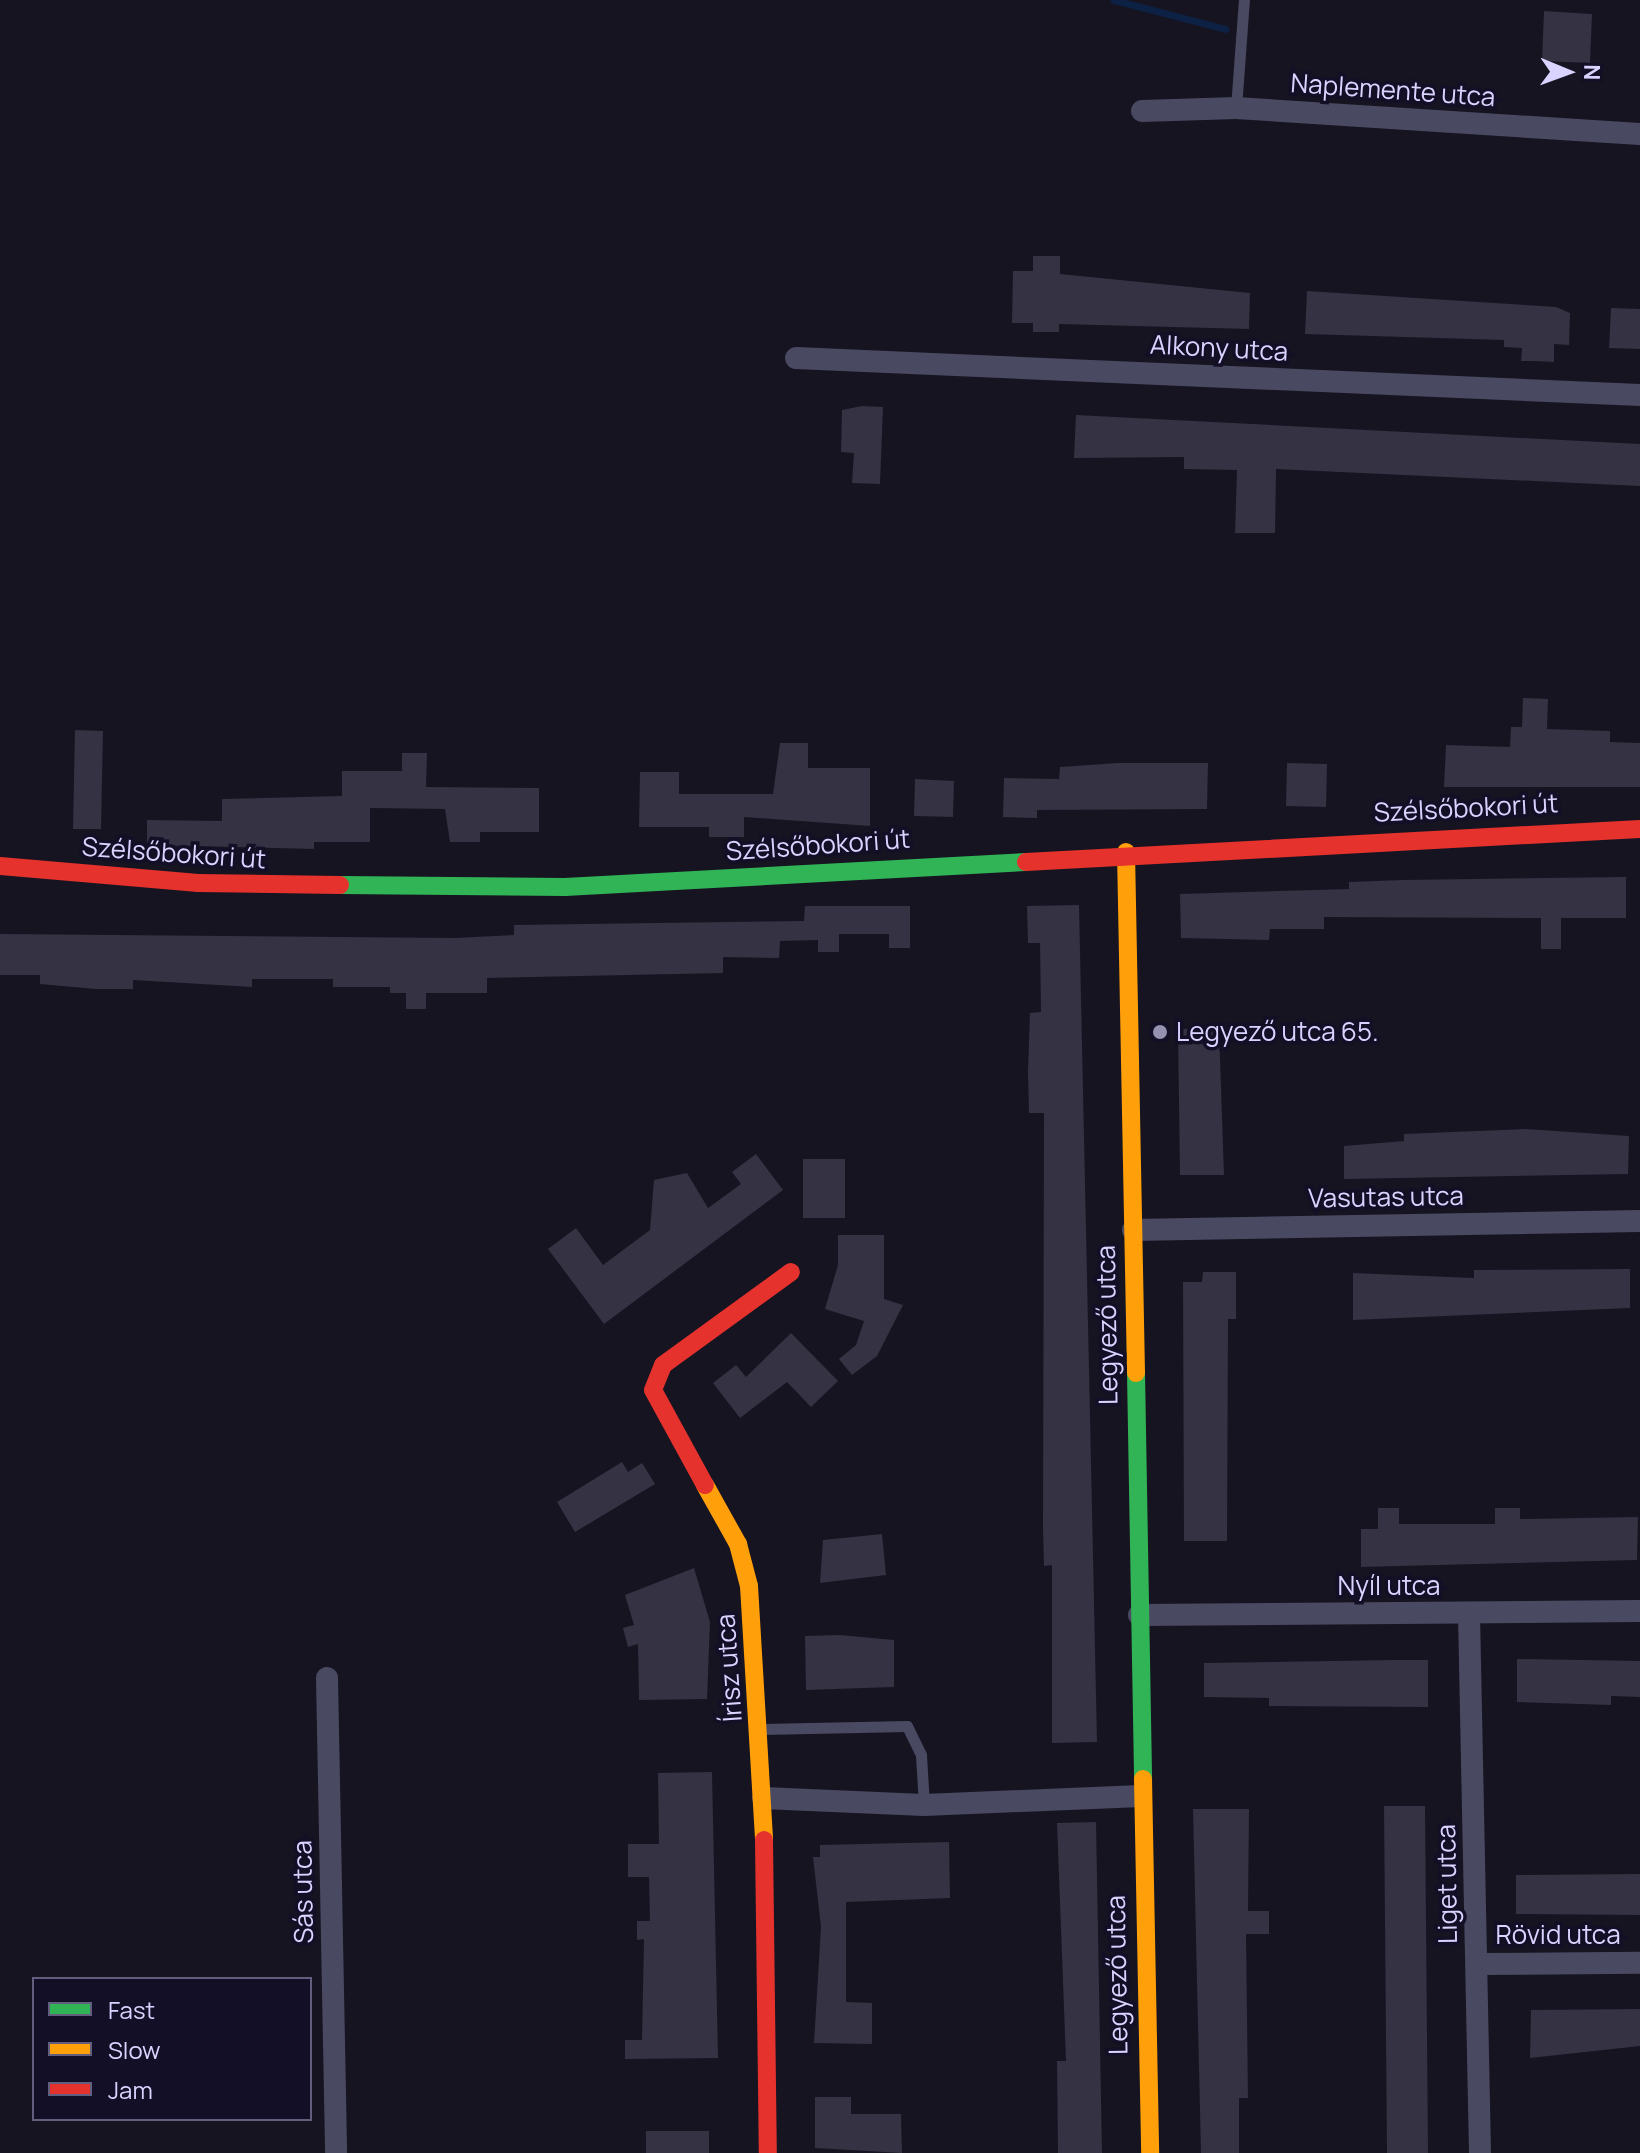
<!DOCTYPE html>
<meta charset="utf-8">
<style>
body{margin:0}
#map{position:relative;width:1640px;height:2153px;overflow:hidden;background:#161421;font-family:Manrope,sans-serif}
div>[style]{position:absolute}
.stream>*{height:7px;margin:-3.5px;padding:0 3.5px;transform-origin:3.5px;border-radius:3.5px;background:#0d2144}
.building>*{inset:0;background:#343243}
.lane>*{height:11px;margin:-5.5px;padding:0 5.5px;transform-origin:5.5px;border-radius:5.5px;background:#4a4962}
.street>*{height:22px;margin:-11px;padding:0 11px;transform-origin:11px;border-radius:11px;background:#4a4962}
.fast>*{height:18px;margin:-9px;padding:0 9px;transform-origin:9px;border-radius:9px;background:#30b455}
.slow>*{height:18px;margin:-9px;padding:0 9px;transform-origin:9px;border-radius:9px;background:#ff9f0a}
.jam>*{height:18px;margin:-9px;padding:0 9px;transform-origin:9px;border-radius:9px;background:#e5322d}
.dots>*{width:22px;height:22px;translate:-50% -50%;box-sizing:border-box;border:4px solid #130f26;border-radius:50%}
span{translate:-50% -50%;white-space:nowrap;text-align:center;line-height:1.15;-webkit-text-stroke:7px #130f26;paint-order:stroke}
.street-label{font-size:26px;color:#d9d4ff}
.poi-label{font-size:26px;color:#d9d4ff}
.left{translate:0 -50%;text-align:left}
.legend{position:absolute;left:32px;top:1977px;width:280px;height:144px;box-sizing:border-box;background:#130f26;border:2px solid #625e7d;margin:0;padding:10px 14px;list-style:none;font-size:24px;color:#d9d4ff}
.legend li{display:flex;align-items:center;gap:16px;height:40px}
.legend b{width:40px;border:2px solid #625e7d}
.north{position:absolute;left:1528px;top:32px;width:80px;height:80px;-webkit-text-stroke:6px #130f26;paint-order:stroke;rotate:91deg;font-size:22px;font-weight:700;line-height:32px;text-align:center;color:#d9d4ff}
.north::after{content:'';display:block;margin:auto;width:28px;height:36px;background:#d9d4ff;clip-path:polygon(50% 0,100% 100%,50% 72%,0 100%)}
</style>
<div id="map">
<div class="stream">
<div style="left:1114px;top:0;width:115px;rotate:14.6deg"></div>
</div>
<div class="building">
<div style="clip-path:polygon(1544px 11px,1592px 14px,1590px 63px,1542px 61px)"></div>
<div style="clip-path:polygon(1033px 256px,1060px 256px,1060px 274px,1250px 293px,1249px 329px,1059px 324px,1059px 332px,1033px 332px,1033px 323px,1012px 323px,1013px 271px,1033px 271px)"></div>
<div style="clip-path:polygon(1307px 291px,1556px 307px,1570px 313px,1569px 345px,1554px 344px,1554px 362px,1534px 361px,1521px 361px,1522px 348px,1504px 347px,1504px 340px,1305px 334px)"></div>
<div style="clip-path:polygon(1611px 308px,1640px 309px,1640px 349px,1609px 348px)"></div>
<div style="clip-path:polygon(862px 406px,883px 407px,880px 484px,852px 483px,854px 453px,841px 452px,842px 410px)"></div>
<div style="clip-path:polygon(1076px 415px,1640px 444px,1640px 486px,1276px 469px,1275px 533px,1235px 533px,1237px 470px,1184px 469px,1184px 457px,1074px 458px)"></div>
<div style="clip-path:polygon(1523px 698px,1548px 699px,1547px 729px,1610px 731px,1610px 742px,1640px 743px,1640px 787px,1444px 787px,1446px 745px,1510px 747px,1511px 727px,1522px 727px)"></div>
<div style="clip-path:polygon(75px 730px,103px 731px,101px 829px,73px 829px)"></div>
<div style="clip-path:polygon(780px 743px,808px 743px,808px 768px,870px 768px,870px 826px,744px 817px,744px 837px,709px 837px,709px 827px,639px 827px,640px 772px,679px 772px,679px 794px,773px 794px)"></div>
<div style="clip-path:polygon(402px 753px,427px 753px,426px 787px,539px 788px,539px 832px,480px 832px,480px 842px,450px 842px,445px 809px,370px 808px,370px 842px,314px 842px,314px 849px,147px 845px,147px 820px,222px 821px,222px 799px,342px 796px,342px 771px,402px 771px)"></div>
<div style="clip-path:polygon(1118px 763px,1208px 763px,1207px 809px,1037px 810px,1037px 818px,1003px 817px,1004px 778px,1059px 779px,1060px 767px)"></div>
<div style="clip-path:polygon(1287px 763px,1327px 764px,1326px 807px,1286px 806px)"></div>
<div style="clip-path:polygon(915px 779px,954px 781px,953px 817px,914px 816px)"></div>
<div style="clip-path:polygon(1626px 877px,1626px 918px,1561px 918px,1561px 949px,1541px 949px,1541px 918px,1324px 917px,1324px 929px,1270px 929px,1269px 940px,1181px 938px,1180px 894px,1349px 889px,1349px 882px,1403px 880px)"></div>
<div style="clip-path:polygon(1079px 905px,1097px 1742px,1052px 1743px,1052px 1565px,1044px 1566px,1043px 1530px,1044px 1113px,1029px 1113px,1028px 1072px,1030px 1013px,1041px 1012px,1040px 943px,1028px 943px,1027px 906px)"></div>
<div style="clip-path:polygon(805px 906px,910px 906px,910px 948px,889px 948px,889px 934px,839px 934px,839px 952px,818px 952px,818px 940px,780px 941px,779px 958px,723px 957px,723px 973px,487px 978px,487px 993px,426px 993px,426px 1009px,406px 1009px,406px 993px,390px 993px,390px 987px,333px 987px,333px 979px,252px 979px,252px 987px,133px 980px,133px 989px,96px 989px,40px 984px,40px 975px,0 975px,0 934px,455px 938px,514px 935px,514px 925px,804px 921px)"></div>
<div style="clip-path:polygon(1178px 1029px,1219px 1029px,1224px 1175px,1180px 1175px)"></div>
<div style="clip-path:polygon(1526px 1129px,1629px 1136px,1628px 1174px,1344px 1179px,1344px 1146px,1404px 1141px,1404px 1134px)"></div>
<div style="clip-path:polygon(756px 1154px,783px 1190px,604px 1324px,548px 1249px,576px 1228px,603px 1265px,650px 1230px,654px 1180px,687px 1173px,708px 1208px,741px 1184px,732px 1172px)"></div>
<div style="clip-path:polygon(803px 1159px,845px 1159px,845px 1218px,803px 1218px)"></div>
<div style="clip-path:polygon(838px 1235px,884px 1235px,884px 1299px,903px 1305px,877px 1356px,852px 1375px,839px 1359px,856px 1345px,864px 1321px,825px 1309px,838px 1265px)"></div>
<div style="clip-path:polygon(1630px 1269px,1630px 1308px,1353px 1320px,1353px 1273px,1474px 1278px,1474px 1270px)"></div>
<div style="clip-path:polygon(1203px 1272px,1236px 1272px,1236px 1319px,1228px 1319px,1227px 1541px,1184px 1541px,1183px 1282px,1202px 1282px)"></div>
<div style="clip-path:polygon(791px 1333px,838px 1381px,811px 1407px,787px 1382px,740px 1418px,713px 1383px,736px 1365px,746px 1377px)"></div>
<div style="clip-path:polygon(622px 1462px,628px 1472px,642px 1463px,655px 1484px,575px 1532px,557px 1502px)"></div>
<div style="clip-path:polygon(1378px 1508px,1399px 1508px,1399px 1524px,1495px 1524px,1495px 1508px,1520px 1508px,1520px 1519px,1638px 1517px,1637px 1560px,1361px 1567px,1361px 1529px,1378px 1529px)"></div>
<div style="clip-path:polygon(882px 1534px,886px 1575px,820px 1583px,823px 1540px)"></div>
<div style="clip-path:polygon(694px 1568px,710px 1622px,707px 1699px,639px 1700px,638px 1644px,628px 1647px,623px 1628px,634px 1625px,625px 1595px)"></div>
<div style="clip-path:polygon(840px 1635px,894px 1640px,894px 1687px,806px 1690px,805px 1636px)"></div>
<div style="clip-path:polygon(1517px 1659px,1640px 1661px,1640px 1697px,1611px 1696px,1611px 1705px,1517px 1702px)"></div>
<div style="clip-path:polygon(1395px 1660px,1428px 1660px,1428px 1707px,1269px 1706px,1269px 1698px,1204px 1697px,1204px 1663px)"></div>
<div style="clip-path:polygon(712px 1772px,718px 2058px,625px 2059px,625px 2040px,642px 2040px,644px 1939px,637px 1940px,637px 1921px,650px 1921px,649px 1877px,628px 1877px,628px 1844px,659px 1844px,658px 1773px)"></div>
<div style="clip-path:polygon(1384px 1806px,1425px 1806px,1428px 2153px,1387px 2153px)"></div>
<div style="clip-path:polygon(1193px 1809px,1249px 1809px,1248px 1911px,1269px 1911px,1269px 1934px,1246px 1934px,1248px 2098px,1239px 2098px,1239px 2153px,1201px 2153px)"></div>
<div style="clip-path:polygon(1096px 1822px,1102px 2153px,1058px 2153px,1057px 2061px,1066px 2061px,1057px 1823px)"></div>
<div style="clip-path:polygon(949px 1842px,950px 1898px,846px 1902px,846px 2002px,872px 2003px,872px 2044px,814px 2043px,821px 1927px,813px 1857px,820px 1857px,820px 1845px)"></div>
<div style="clip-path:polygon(1640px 1874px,1640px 1915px,1516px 1914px,1516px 1875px)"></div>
<div style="clip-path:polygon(1640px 2009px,1640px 2046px,1530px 2058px,1531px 2010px)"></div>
<div style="clip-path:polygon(815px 2097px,851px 2097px,851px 2114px,901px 2114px,902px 2153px,815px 2148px)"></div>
<div style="clip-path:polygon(646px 2131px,709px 2131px,709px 2153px,646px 2153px)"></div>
</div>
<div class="lane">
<div style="left:1236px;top:108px;width:108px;rotate:-85.8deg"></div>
<div style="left:761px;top:1729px;width:146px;rotate:-1.2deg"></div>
<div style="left:907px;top:1726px;width:32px;rotate:64deg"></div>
<div style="left:921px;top:1755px;width:50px;rotate:86.6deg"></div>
</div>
<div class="street">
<div style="left:1142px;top:111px;width:94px;rotate:-1.8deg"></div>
<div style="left:1236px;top:108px;width:405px;rotate:3.7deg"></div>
<div style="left:796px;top:358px;width:845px;rotate:2.51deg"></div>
<div style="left:1133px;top:1230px;width:507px;rotate:-1.02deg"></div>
<div style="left:1469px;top:1614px;width:539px;rotate:88.83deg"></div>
<div style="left:1139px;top:1615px;width:501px;rotate:-0.46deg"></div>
<div style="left:327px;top:1678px;width:475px;rotate:88.9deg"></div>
<div style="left:763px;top:1798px;width:161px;rotate:2.5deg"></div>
<div style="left:924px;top:1805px;width:217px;rotate:-2.4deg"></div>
<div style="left:1477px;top:1964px;width:163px;rotate:-0.4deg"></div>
</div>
<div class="fast">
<div style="left:340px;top:885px;width:225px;rotate:0.5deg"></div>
<div style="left:565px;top:887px;width:462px;rotate:-3.1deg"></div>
<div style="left:1136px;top:1373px;width:406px;rotate:89deg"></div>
</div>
<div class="slow">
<div style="left:1126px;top:852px;width:521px;rotate:88.9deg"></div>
<div style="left:705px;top:1485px;width:68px;rotate:60.8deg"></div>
<div style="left:738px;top:1544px;width:43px;rotate:75.3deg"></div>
<div style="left:749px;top:1586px;width:254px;rotate:86.6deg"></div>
<div style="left:1143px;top:1779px;width:374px;rotate:88.9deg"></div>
</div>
<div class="jam">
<div style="left:1026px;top:862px;width:615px;rotate:-3.08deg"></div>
<div style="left:0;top:866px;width:199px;rotate:4.9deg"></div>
<div style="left:198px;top:883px;width:142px;rotate:0.8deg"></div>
<div style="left:705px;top:1485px;width:108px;rotate:-118.7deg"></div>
<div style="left:653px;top:1390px;width:27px;rotate:-68deg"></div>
<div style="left:663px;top:1365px;width:158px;rotate:-36deg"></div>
<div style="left:764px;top:1840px;width:313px;rotate:89.3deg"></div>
</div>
<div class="dots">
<div style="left:1160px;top:1032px;background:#9591b1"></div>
</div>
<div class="street-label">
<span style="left:1393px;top:90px;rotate:4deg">Naplemente utca</span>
<span style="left:1219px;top:348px;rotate:3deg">Alkony utca</span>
<span style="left:1466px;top:808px;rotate:-3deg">Szélsőbokori út</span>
<span style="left:818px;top:845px;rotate:-4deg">Szélsőbokori út</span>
<span style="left:174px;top:853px;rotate:4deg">Szélsőbokori út</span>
<span style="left:1386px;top:1197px;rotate:-1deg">Vasutas utca</span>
<span style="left:1107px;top:1325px;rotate:-91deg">Legyező utca</span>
<span style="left:1389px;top:1586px">Nyíl utca</span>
<span style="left:729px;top:1668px;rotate:-94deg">Írisz utca</span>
<span style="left:1447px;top:1884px;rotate:-91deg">Liget utca</span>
<span style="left:303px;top:1892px;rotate:-91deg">Sás utca</span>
<span style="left:1558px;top:1935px">Rövid utca</span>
<span style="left:1117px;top:1975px;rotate:-91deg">Legyező utca</span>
</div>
<div class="poi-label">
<span class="left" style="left:1176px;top:1032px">Legyező utca 65.</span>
</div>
<ul class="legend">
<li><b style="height:10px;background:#30b455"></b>Fast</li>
<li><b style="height:10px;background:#ff9f0a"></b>Slow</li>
<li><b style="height:10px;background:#e5322d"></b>Jam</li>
</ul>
<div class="north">N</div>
</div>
